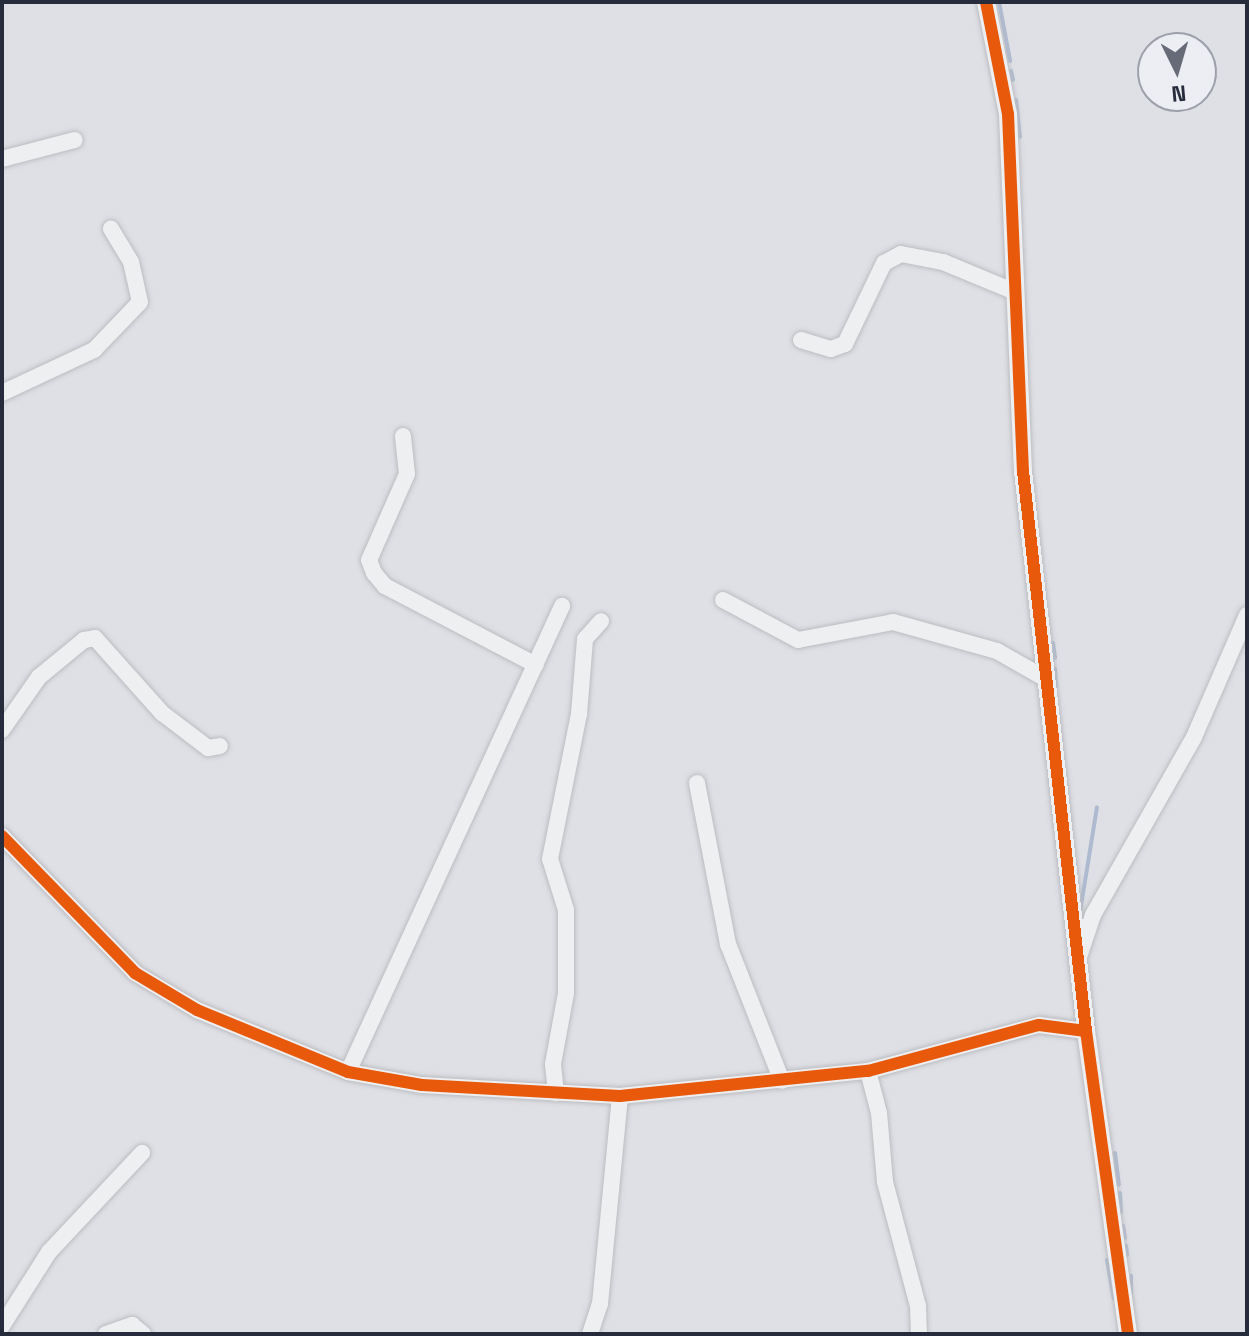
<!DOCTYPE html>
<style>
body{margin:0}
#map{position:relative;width:1249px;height:1336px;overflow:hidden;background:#dfe0e5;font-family:"Space Grotesk",sans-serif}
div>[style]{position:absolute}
.stream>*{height:4px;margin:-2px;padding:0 2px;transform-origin:2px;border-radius:2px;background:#adbad0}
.roads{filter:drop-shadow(0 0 2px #bbbcc1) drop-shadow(0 0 2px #bbbcc1)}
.minor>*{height:16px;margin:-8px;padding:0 8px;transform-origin:8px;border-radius:8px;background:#eeeff1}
.tertiary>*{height:18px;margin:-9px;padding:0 9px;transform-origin:9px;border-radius:9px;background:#eeeff1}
.cycleway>*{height:12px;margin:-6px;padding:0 6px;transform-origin:6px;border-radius:6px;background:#e8590c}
span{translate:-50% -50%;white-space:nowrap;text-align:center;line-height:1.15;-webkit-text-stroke:8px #eceef4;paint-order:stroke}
.frame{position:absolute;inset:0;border:4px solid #272c3d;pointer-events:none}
.north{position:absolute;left:1137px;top:32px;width:80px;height:80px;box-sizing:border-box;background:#eceef4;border:2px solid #9da0ab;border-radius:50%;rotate:175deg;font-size:22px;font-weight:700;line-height:32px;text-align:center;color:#272c3d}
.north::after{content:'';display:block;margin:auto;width:28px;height:36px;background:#676b78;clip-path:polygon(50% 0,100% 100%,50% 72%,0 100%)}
</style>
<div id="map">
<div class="stream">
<div style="left:999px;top:2px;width:60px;rotate:79.4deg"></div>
<div style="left:1011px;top:71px;width:9px;rotate:77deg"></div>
<div style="left:1016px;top:100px;width:37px;rotate:84deg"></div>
<div style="left:1053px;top:643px;width:15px;rotate:82deg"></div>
<div style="left:1055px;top:669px;width:17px;rotate:87deg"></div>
<div style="left:1080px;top:912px;width:106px;rotate:-80.8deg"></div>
<div style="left:1115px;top:1153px;width:32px;rotate:83deg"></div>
<div style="left:1120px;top:1193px;width:19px;rotate:87deg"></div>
<div style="left:1123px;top:1226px;width:12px;rotate:81deg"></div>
<div style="left:1126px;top:1246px;width:9px;rotate:84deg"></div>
<div style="left:1107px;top:1260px;width:39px;rotate:80deg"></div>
<div style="left:1131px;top:1276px;width:18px;rotate:90deg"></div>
</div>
<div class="roads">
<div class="minor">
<div style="left:2px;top:159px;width:75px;rotate:-14.6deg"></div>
<div style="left:801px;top:340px;width:31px;rotate:17deg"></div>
<div style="left:831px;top:349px;width:15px;rotate:-20deg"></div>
<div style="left:845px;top:344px;width:90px;rotate:-64.3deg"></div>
<div style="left:884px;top:263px;width:19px;rotate:-28deg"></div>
<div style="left:901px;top:254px;width:43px;rotate:10.8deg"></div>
<div style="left:943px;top:262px;width:78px;rotate:22.6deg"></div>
<div style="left:2px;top:393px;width:102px;rotate:-25.1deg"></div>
<div style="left:94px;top:350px;width:66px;rotate:-46.2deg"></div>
<div style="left:140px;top:302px;width:41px;rotate:-102.7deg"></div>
<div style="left:131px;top:262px;width:39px;rotate:-121deg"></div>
<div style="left:403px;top:436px;width:38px;rotate:84deg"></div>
<div style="left:407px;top:474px;width:94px;rotate:113.8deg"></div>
<div style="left:369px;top:560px;width:14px;rotate:69deg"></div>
<div style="left:374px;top:573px;width:17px;rotate:50deg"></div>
<div style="left:385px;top:586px;width:170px;rotate:27.6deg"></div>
<div style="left:723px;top:600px;width:85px;rotate:28.1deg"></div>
<div style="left:798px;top:640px;width:97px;rotate:-10.7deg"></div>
<div style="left:893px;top:622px;width:108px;rotate:15.6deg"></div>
<div style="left:997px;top:651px;width:56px;rotate:29.7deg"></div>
<div style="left:2px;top:730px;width:65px;rotate:-55.1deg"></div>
<div style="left:39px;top:677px;width:58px;rotate:-39.4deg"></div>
<div style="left:84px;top:640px;width:11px;rotate:-10deg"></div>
<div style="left:95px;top:638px;width:101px;rotate:48.2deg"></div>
<div style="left:162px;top:713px;width:58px;rotate:37.3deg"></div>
<div style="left:208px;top:748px;width:12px;rotate:-9deg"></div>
<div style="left:697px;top:783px;width:164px;rotate:79.1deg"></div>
<div style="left:728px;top:944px;width:147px;rotate:68.5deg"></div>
<div style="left:2px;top:836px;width:191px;rotate:45.8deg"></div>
<div style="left:135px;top:973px;width:72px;rotate:30.8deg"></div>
<div style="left:197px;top:1010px;width:163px;rotate:22.3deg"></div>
<div style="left:348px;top:1072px;width:75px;rotate:10deg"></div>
<div style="left:422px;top:1085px;width:198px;rotate:3.2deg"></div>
<div style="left:620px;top:1096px;width:249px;rotate:-5.8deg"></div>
<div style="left:868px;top:1071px;width:177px;rotate:-15.1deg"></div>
<div style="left:1039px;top:1025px;width:47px;rotate:7.3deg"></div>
<div style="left:1079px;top:957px;width:44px;rotate:-71.6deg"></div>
<div style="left:1093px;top:915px;width:205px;rotate:-60.4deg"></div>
<div style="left:1194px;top:737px;width:133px;rotate:-66.5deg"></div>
<div style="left:868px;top:1071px;width:43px;rotate:75.3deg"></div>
<div style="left:879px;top:1113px;width:69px;rotate:85deg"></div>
<div style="left:885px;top:1182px;width:128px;rotate:75.1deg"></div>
<div style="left:918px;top:1306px;width:28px;rotate:88deg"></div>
<div style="left:348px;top:1072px;width:513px;rotate:-65.33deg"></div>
<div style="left:556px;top:1093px;width:29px;rotate:-96deg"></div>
<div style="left:553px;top:1064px;width:72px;rotate:-79.6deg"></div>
<div style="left:566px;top:993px;width:83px;rotate:-90deg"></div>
<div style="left:566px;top:910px;width:53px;rotate:-107.4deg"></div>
<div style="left:550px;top:859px;width:148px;rotate:-78.7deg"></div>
<div style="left:579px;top:714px;width:75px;rotate:-85.4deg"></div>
<div style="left:585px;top:639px;width:24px;rotate:-48deg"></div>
<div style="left:2px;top:1326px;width:88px;rotate:-57.6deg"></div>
<div style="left:49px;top:1252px;width:136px;rotate:-46.8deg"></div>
<div style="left:106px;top:1334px;width:28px;rotate:-19deg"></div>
<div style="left:132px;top:1325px;width:14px;rotate:39deg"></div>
<div style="left:590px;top:1334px;width:32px;rotate:-72deg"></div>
<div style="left:600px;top:1304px;width:209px;rotate:-84.5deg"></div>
</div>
<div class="tertiary">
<div style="left:986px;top:2px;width:114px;rotate:78.9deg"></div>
<div style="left:1008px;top:114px;width:357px;rotate:87.6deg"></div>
<div style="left:1023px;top:471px;width:564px;rotate:83.58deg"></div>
<div style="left:1086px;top:1031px;width:306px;rotate:82.1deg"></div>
</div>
</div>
<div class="cycleway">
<div style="left:986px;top:2px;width:114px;rotate:78.9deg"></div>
<div style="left:1008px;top:114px;width:357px;rotate:87.6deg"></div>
<div style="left:1023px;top:471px;width:564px;rotate:83.58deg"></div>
<div style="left:1086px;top:1031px;width:306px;rotate:82.1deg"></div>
<div style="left:2px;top:836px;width:191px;rotate:45.8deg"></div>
<div style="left:135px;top:973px;width:72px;rotate:30.8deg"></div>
<div style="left:197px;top:1010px;width:163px;rotate:22.3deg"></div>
<div style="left:348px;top:1072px;width:75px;rotate:10deg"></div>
<div style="left:422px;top:1085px;width:198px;rotate:3.2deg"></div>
<div style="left:620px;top:1096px;width:249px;rotate:-5.8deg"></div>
<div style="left:868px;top:1071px;width:177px;rotate:-15.1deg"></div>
<div style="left:1039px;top:1025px;width:47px;rotate:7.3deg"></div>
</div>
<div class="frame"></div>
<div class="north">N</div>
</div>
